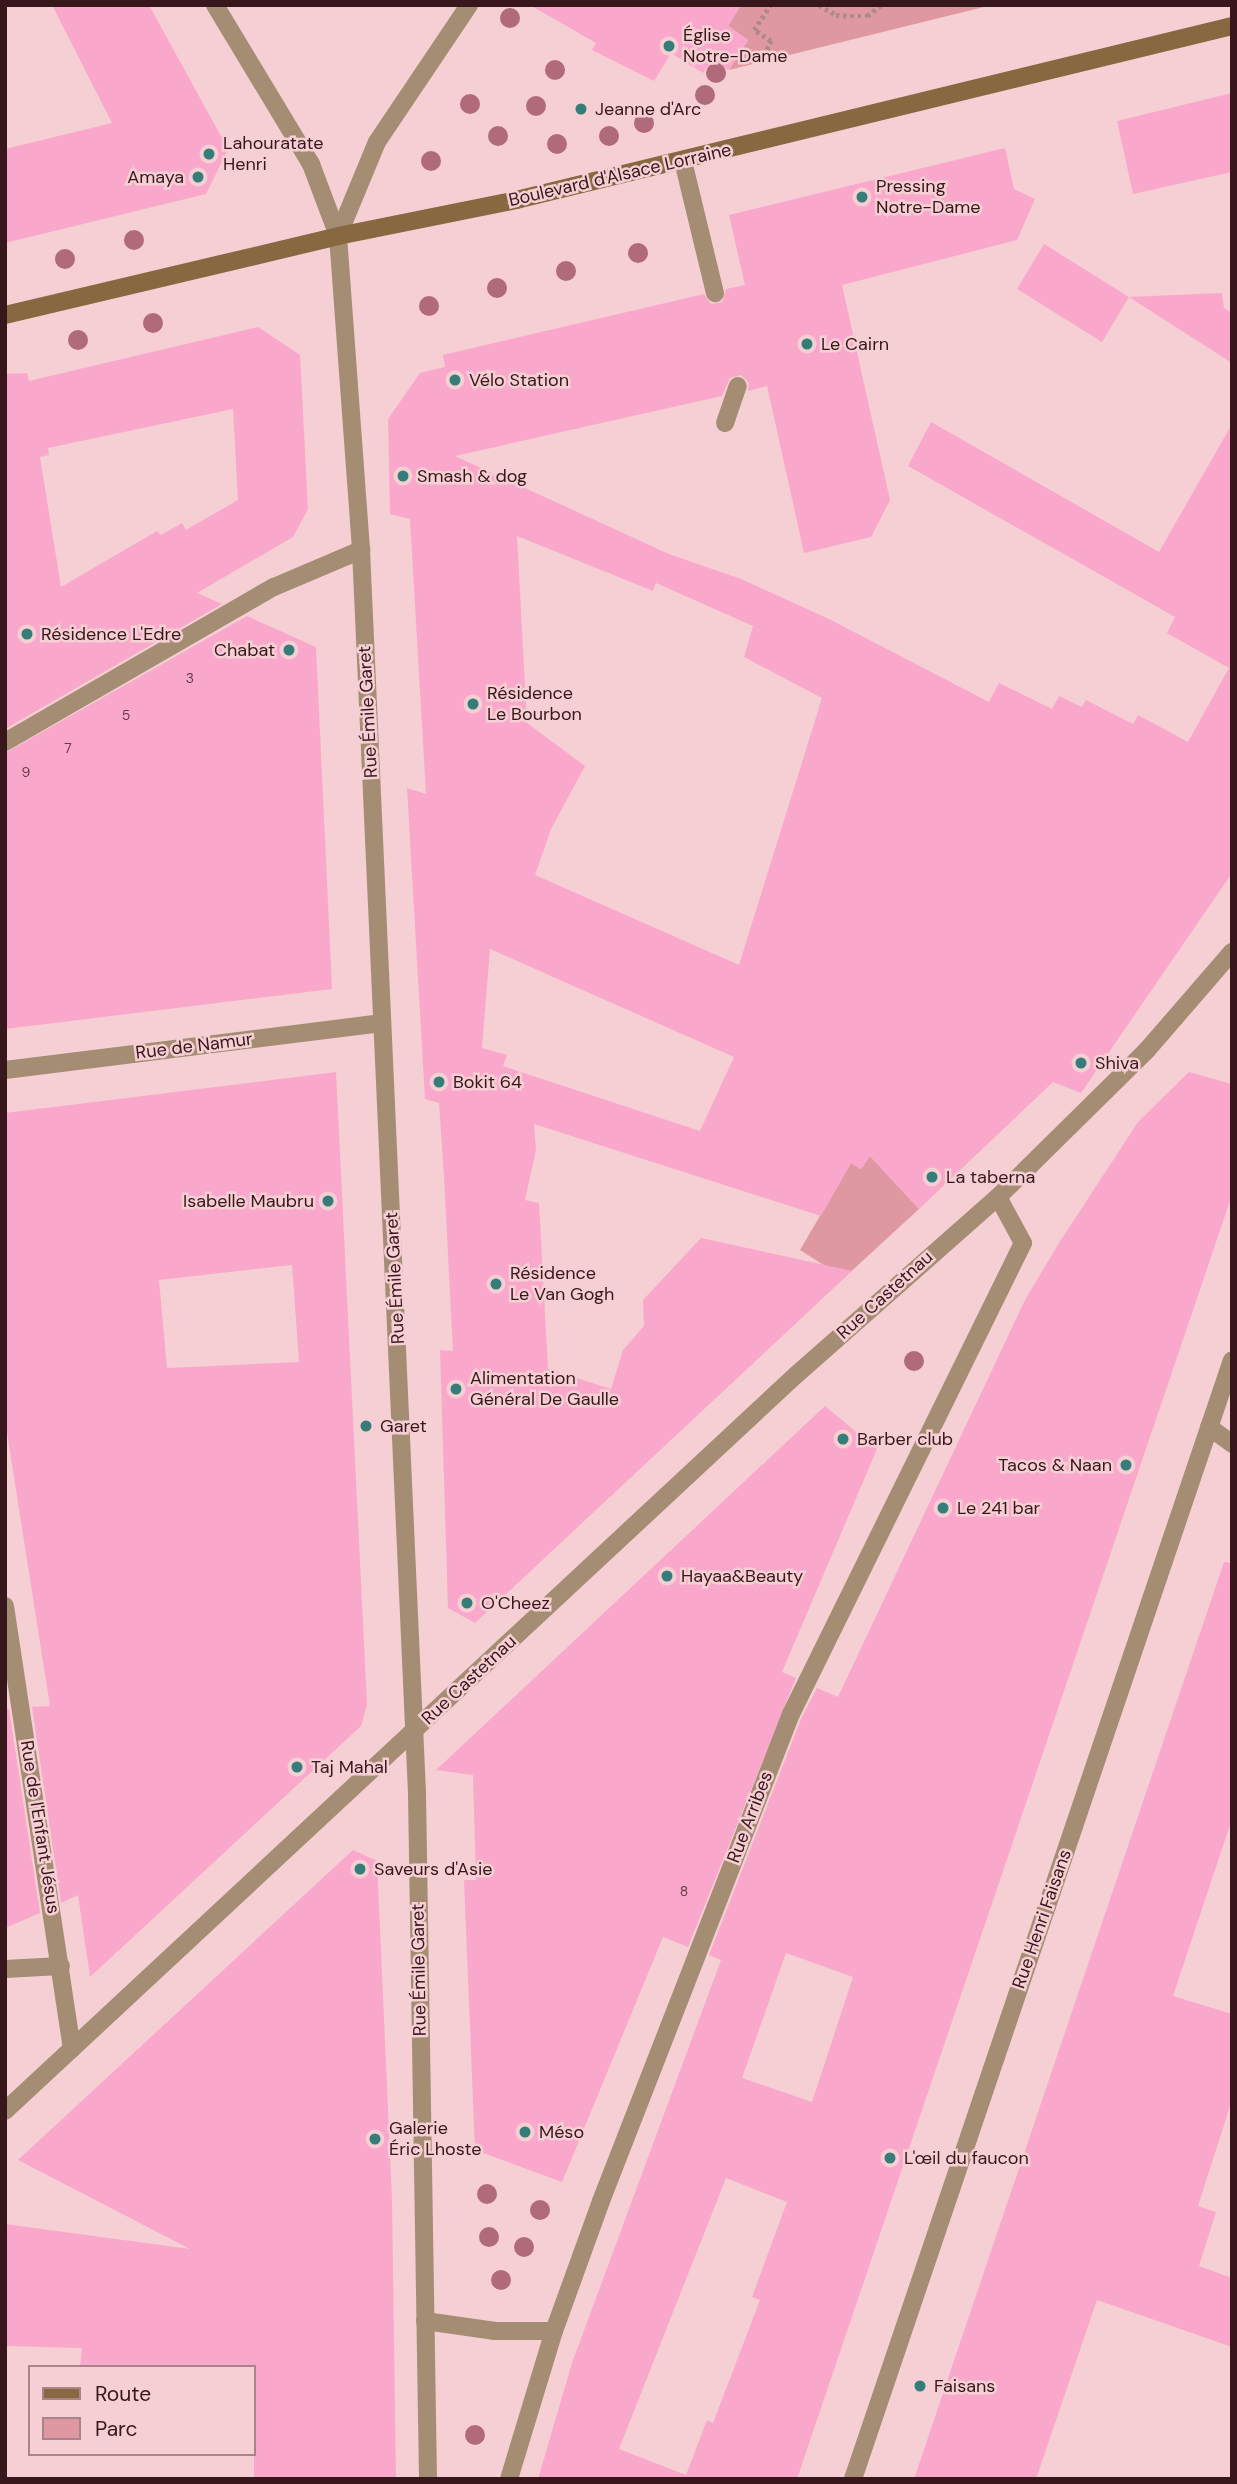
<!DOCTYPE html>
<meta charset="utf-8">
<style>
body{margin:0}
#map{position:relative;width:1237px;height:2484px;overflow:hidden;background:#f5cfd3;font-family:"DM Sans",sans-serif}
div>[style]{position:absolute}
.green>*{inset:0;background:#df98a1}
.building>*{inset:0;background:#f9a8cc}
.path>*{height:4.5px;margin-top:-2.25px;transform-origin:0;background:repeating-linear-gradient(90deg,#ad898e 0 3.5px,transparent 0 7px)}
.service>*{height:18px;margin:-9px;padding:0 9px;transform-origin:9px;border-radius:9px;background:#a48d73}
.minor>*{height:18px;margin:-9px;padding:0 9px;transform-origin:9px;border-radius:9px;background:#a48d73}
.tertiary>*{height:18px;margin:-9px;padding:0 9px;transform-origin:9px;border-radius:9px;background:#a48d73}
.secondary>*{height:18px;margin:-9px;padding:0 9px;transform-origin:9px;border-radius:9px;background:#886840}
.trees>*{width:20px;height:20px;margin:-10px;border-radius:50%;background:#b16a7a}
.dots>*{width:19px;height:19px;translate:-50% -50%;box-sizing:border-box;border:4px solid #f5cfd3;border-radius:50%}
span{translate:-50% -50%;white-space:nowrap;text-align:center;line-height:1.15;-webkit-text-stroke:5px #f5cfd3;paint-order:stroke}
.number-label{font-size:14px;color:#683a48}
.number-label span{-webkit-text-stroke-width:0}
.poi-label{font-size:18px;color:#37161c}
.left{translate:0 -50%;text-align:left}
.right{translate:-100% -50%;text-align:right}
.street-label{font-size:18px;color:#37161c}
.frame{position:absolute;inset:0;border:7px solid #37161c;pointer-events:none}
.legend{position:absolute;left:28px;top:2365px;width:228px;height:91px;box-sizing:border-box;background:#f5cfd3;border:2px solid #a9858a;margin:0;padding:9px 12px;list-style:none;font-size:21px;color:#37161c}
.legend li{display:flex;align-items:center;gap:14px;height:35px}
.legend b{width:35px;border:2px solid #a9858a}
</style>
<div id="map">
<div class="green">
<div style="clip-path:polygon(741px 5px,992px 5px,729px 70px,748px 40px,728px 26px)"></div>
<div style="clip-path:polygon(870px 1156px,919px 1209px,844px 1278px,800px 1250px,851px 1163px,861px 1169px)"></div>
</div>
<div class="building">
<div style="clip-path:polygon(52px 5px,149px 5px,228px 149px,206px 194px,5px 243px,5px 149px,112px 123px)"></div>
<div style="clip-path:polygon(530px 5px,741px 5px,728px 26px,748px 40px,729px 70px,712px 60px,703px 73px,671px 53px,654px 81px,592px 50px,596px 43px)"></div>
<div style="clip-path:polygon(1232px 93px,1232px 172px,1133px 194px,1117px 121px)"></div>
<div style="clip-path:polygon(evenodd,1005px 148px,1014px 189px,1035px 199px,1017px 240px,842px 285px,890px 500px,871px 537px,804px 553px,767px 386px,748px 391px,749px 383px,741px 375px,730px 378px,722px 396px,455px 456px,669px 554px,741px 579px,829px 619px,989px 702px,999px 683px,1052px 709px,1059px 696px,1082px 707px,1086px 700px,1133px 724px,1138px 715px,1188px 742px,1229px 668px,1167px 633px,1175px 617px,908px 466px,931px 422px,1159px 552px,1232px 424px,1232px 873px,1081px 1093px,1053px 1082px,919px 1209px,870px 1156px,861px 1169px,851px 1163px,821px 1216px,534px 1124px,536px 1150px,525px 1200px,539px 1203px,548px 1369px,611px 1389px,623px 1350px,644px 1326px,643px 1300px,701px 1238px,852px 1271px,475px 1623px,448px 1608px,440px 1350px,453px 1351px,444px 1176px,439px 1103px,425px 1099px,407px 788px,426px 794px,410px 519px,390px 514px,388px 419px,420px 373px,445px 367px,443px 355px,704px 294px,711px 304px,722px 302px,726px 289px,745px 285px,729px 215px,1005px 148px,517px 536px,653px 591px,656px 583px,753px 626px,744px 657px,822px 698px,739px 965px,535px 875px,551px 829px,585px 766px,527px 723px,517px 536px,1005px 148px,490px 949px,734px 1057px,700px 1131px,503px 1066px,507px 1055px,482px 1048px,490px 949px)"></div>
<div style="clip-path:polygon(1044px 244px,1129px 297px,1102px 342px,1017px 289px)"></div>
<div style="clip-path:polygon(1222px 293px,1224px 308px,1232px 313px,1232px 363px,1129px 297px)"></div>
<div style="clip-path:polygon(evenodd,258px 327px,300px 355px,308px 509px,293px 537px,197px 593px,222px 604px,5px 729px,5px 374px,27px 373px,29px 381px,258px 327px,233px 409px,238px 500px,186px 530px,182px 523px,161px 535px,157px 531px,61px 587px,40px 457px,49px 455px,48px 448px,233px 409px)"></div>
<div style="clip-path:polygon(247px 616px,316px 647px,332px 989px,5px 1029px,5px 753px)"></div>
<div style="clip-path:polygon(evenodd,336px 1072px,367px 1705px,361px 1726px,90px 1977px,78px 1895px,61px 1903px,32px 1707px,50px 1706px,5px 1420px,5px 1113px,336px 1072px,292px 1265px,299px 1362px,167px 1368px,159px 1280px,292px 1265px)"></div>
<div style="clip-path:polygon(evenodd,1189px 1072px,1232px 1084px,1232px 1195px,797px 2479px,538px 2479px,572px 2363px,721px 1960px,709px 1955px,801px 1719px,817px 1688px,838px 1697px,1025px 1300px,1059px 1243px,1138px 1122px,1189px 1072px,786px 1953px,853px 1977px,812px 2102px,742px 2078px,786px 1953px,1189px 1072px,726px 2178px,787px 2202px,752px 2297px,760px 2300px,713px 2423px,707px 2420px,686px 2475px,619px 2449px,726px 2178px)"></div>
<div style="clip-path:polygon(825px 1406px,877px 1449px,782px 1672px,796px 1678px,688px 1947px,663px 1937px,562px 2182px,475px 2150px,464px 1880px,476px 1880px,473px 1775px,436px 1770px)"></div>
<div style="clip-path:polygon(1224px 1562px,1232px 1563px,1232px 1819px,1173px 1996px,1232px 2014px,1232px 2100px,1198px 2206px,1216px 2212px,1199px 2266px,1232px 2278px,1232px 2347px,1097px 2300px,1036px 2479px,914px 2479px)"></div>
<div style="clip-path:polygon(5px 1709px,9px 1709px,40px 1913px,5px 1928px)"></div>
<div style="clip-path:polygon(353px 1850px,377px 1861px,392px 2200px,396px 2479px,254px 2479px,254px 2367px,80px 2367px,82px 2348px,5px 2346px,5px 2224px,190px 2249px,18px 2160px)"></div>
</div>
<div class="path">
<div style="left:819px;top:5px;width:20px;rotate:30deg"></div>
<div style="left:836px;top:15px;width:15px;rotate:4deg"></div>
<div style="left:851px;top:16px;width:16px"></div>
<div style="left:867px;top:16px;width:18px;rotate:-38deg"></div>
<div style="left:760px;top:62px;width:24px;rotate:-62deg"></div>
<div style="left:771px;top:41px;width:20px;rotate:-147deg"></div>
<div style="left:754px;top:30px;width:30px;rotate:-57deg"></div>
</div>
<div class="service">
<div style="left:683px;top:161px;width:136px;rotate:76.4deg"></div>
<div style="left:725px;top:423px;width:39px;rotate:-71deg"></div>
<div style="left:5px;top:1969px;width:56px;rotate:-3.1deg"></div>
</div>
<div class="minor">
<div style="left:215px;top:5px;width:186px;rotate:58.9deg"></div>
<div style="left:311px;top:164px;width:77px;rotate:69.4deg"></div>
<div style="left:338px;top:236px;width:315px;rotate:85.8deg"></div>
<div style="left:361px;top:550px;width:1245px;rotate:87.42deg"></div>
<div style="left:417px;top:1794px;width:685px;rotate:89.08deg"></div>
<div style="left:5px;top:742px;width:310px;rotate:-30deg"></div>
<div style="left:274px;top:587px;width:95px;rotate:-23deg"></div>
<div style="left:5px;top:1070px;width:380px;rotate:-7.1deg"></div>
<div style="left:1209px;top:1427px;width:29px;rotate:36deg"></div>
<div style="left:5px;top:1606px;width:448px;rotate:81.4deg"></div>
<div style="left:5px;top:2111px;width:1080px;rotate:-42.94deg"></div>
<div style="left:796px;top:1375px;width:269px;rotate:-41.4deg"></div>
<div style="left:998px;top:1197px;width:209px;rotate:-44.6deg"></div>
<div style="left:1147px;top:1050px;width:130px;rotate:-49.1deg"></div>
<div style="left:425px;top:2321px;width:71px;rotate:8.1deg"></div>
<div style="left:495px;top:2331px;width:59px"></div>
<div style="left:509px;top:2479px;width:155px;rotate:-73.1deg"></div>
<div style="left:554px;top:2331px;width:138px;rotate:-70.1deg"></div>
<div style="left:601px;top:2201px;width:523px;rotate:-68.69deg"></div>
<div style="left:791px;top:1714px;width:525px;rotate:-63.78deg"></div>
<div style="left:1023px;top:1243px;width:52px;rotate:-118.5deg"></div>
<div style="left:853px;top:2479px;width:1181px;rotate:-71.29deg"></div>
</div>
<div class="tertiary">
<div style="left:338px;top:236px;width:102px;rotate:-67.5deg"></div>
<div style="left:377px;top:142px;width:165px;rotate:-56.1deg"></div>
</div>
<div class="secondary">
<div style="left:5px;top:315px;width:342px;rotate:-13.3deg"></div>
<div style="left:338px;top:236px;width:182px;rotate:-11.4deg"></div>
<div style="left:516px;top:200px;width:737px;rotate:-13.66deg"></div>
</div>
<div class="trees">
<div style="left:510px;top:18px"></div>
<div style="left:555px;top:70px"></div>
<div style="left:716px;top:73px"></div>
<div style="left:705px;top:95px"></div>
<div style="left:470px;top:104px"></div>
<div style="left:536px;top:106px"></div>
<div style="left:644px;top:123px"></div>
<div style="left:498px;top:136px"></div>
<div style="left:609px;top:136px"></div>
<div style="left:557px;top:144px"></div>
<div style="left:431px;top:161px"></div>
<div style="left:134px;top:240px"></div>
<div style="left:638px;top:253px"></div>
<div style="left:65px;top:259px"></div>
<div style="left:566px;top:271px"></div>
<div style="left:497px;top:288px"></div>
<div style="left:429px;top:306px"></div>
<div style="left:153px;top:323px"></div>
<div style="left:78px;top:340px"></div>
<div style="left:914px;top:1361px"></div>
<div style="left:487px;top:2194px"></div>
<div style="left:540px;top:2210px"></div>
<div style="left:489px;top:2237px"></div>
<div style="left:524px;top:2247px"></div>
<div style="left:501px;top:2280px"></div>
<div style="left:475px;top:2435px"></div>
</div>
<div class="dots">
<div style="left:669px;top:46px;background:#347d79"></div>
<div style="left:581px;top:109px;background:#347d79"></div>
<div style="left:209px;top:154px;background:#347d79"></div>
<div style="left:198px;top:177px;background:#347d79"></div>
<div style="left:862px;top:197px;background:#347d79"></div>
<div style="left:807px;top:344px;background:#347d79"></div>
<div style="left:455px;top:380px;background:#347d79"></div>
<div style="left:403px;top:476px;background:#347d79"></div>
<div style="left:27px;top:634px;background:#347d79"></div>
<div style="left:289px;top:650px;background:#347d79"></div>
<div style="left:473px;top:704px;background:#347d79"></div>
<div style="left:1081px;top:1063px;background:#347d79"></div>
<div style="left:439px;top:1082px;background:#347d79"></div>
<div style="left:932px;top:1177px;background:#347d79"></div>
<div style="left:328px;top:1201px;background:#347d79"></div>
<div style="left:496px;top:1284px;background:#347d79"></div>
<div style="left:456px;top:1389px;background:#347d79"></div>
<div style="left:366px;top:1426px;background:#347d79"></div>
<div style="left:843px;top:1439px;background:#347d79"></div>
<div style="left:1126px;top:1465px;background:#347d79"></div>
<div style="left:943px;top:1508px;background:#347d79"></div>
<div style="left:667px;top:1576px;background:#347d79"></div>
<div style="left:467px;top:1603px;background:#347d79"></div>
<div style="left:297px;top:1767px;background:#347d79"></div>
<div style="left:360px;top:1869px;background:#347d79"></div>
<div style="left:525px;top:2132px;background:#347d79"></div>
<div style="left:375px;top:2139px;background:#347d79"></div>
<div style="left:890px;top:2158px;background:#347d79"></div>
<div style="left:920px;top:2386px;background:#347d79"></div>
</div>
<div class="number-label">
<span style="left:190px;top:678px">3</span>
<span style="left:126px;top:715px">5</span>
<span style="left:68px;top:748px">7</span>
<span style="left:26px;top:772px">9</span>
<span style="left:684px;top:1891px">8</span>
</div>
<div class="poi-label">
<span class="left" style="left:683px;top:46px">Église<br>Notre-Dame</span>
<span class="left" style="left:595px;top:109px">Jeanne d'Arc</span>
<span class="left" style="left:223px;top:154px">Lahouratate<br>Henri</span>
<span class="right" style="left:184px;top:177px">Amaya</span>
<span class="left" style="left:876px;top:197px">Pressing<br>Notre-Dame</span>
<span class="left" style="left:821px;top:344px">Le Cairn</span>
<span class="left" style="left:469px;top:380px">Vélo Station</span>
<span class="left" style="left:417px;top:476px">Smash &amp; dog</span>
<span class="left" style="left:41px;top:634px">Résidence L'Edre</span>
<span class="right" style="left:275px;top:650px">Chabat</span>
<span class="left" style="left:487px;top:704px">Résidence<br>Le Bourbon</span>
<span class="left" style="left:1095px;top:1063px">Shiva</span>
<span class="left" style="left:453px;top:1082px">Bokit 64</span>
<span class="left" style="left:946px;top:1177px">La taberna</span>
<span class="right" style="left:314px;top:1201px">Isabelle Maubru</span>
<span class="left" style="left:510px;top:1284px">Résidence<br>Le Van Gogh</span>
<span class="left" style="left:470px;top:1389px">Alimentation<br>Général De Gaulle</span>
<span class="left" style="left:380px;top:1426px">Garet</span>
<span class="left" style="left:857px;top:1439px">Barber club</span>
<span class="right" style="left:1112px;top:1465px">Tacos &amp; Naan</span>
<span class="left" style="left:957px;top:1508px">Le 241 bar</span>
<span class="left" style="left:681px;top:1576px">Hayaa&amp;Beauty</span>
<span class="left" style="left:481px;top:1603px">O'Cheez</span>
<span class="left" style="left:311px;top:1767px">Taj Mahal</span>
<span class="left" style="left:374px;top:1869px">Saveurs d'Asie</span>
<span class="left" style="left:389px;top:2139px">Galerie<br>Éric Lhoste</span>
<span class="left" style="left:539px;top:2132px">Méso</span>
<span class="left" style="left:904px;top:2158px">L'œil du faucon</span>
<span class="left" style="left:934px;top:2386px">Faisans</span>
</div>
<div class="street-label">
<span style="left:620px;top:175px;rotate:-13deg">Boulevard d'Alsace Lorraine</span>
<span style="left:368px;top:712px;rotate:-93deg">Rue Émile Garet</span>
<span style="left:194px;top:1046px;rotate:-7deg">Rue de Namur</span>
<span style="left:395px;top:1278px;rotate:-93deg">Rue Émile Garet</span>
<span style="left:885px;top:1295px;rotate:-42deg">Rue Castetnau</span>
<span style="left:469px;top:1680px;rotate:-43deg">Rue Castetnau</span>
<span style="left:750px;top:1817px;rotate:-69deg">Rue Arribes</span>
<span style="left:40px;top:1827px;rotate:81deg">Rue de l'Enfant Jésus</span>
<span style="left:1042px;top:1919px;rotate:-71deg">Rue Henri Faisans</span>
<span style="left:419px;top:1970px;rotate:-91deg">Rue Émile Garet</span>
</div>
<div class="frame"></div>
<ul class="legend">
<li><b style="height:9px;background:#886840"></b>Route</li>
<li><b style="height:19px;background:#df98a1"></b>Parc</li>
</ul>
</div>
